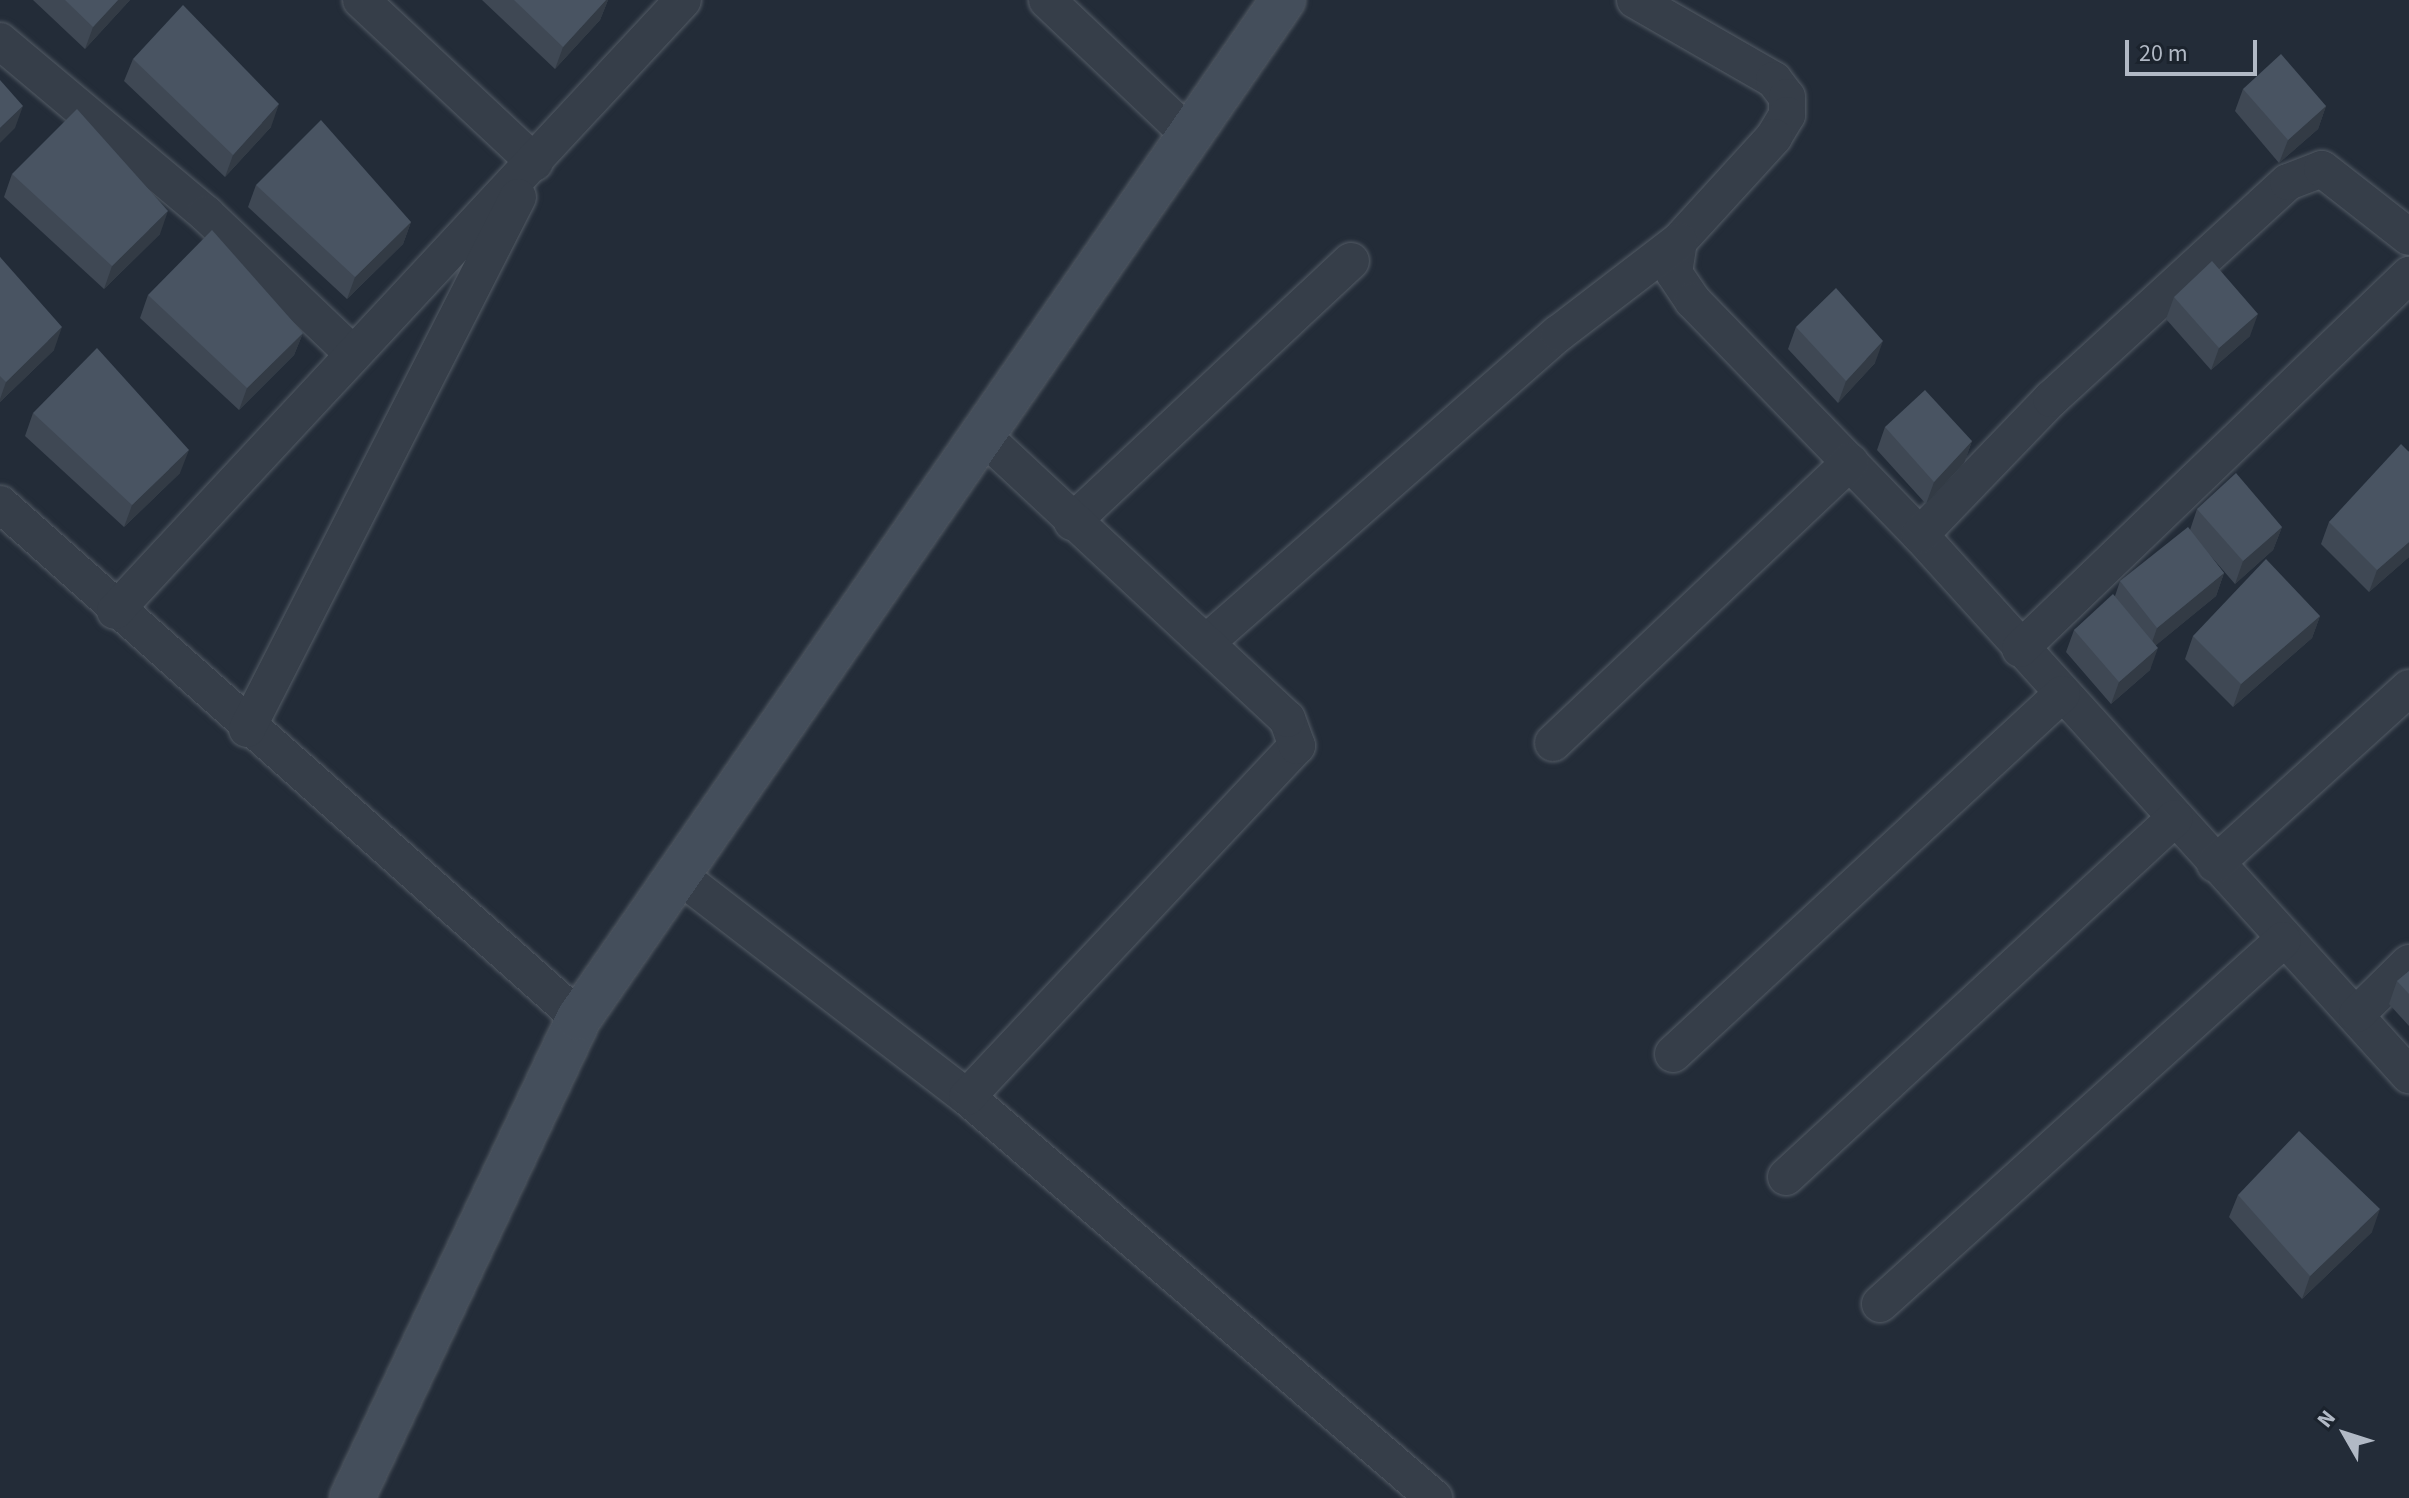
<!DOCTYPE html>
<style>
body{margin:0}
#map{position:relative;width:2409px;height:1498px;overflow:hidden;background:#232c38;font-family:"Source Sans 3",sans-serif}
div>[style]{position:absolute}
.roads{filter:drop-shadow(0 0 2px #545c66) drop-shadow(0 0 2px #545c66)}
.street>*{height:36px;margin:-18px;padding:0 18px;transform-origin:18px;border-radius:18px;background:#363e49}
.secondary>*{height:44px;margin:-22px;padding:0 22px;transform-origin:22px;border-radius:22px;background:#444e5b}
.wall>*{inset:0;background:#3f4854}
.shaded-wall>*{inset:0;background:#333b45}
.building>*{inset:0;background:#495462}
span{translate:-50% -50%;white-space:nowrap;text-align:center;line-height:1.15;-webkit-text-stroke:6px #1b232d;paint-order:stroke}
.north{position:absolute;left:2305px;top:1394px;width:80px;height:80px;-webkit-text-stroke:6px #1b232d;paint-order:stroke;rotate:309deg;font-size:22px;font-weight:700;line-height:32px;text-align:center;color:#b1b9c5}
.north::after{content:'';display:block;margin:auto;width:28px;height:36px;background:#b1b9c5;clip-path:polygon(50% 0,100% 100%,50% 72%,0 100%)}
.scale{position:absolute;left:2125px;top:40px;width:132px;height:36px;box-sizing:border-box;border:4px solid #b1b9c5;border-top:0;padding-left:10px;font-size:24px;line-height:28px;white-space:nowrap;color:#b1b9c5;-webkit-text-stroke:6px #1b232d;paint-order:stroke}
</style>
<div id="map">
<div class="roads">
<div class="street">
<div style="left:361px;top:0;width:238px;rotate:43.1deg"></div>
<div style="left:1047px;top:0;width:195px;rotate:43.5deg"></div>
<div style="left:1635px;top:0;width:160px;rotate:29.9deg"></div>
<div style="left:1774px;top:80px;width:21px;rotate:53deg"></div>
<div style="left:1787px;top:97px;width:18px;rotate:90deg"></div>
<div style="left:1787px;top:115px;width:26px;rotate:121deg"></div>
<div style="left:1774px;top:137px;width:141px;rotate:132.4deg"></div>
<div style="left:1679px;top:241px;width:32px;rotate:99deg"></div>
<div style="left:1674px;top:273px;width:34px;rotate:56deg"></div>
<div style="left:1693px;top:301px;width:326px;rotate:45.9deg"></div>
<div style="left:1920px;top:535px;width:729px;rotate:47.84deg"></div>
<div style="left:0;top:41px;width:269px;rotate:40deg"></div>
<div style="left:206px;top:214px;width:203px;rotate:43.6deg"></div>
<div style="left:0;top:504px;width:774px;rotate:41.6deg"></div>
<div style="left:1072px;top:522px;width:382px;rotate:-43.1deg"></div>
<div style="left:1920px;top:535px;width:189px;rotate:-46.1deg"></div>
<div style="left:2051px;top:399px;width:321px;rotate:-42.5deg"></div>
<div style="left:2288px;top:182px;width:36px;rotate:-21deg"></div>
<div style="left:2322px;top:169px;width:110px;rotate:38deg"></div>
<div style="left:115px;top:611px;width:834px;rotate:-47.09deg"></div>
<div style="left:1208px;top:641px;width:467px;rotate:-41.3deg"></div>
<div style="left:1559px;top:333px;width:151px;rotate:-37.5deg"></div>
<div style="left:2020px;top:649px;width:540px;rotate:-43.87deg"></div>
<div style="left:247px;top:729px;width:597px;rotate:-63.01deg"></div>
<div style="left:1553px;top:743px;width:409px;rotate:-43.4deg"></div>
<div style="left:2215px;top:864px;width:262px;rotate:-42.2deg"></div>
<div style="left:676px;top:873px;width:367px;rotate:37.6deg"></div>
<div style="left:967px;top:1097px;width:616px;rotate:40.65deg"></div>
<div style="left:2357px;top:1014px;width:73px;rotate:-44.4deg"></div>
<div style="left:1673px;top:1054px;width:530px;rotate:-42.78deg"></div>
<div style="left:967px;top:1097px;width:482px;rotate:-46.8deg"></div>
<div style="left:1297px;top:746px;width:29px;rotate:-110deg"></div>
<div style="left:1287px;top:719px;width:420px;rotate:-137deg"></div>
<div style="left:1786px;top:1177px;width:529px;rotate:-42.7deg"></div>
<div style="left:1880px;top:1304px;width:543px;rotate:-42.09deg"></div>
</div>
<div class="secondary">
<div style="left:352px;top:1498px;width:531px;rotate:-64.69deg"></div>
<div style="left:579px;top:1018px;width:1238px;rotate:-55.33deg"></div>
</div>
</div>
<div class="wall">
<div style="clip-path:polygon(33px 0,130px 0,85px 49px)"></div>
<div style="clip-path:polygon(482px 0,608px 0,600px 20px,555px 69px)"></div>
<div style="clip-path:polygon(133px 59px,271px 127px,225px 177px,124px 81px)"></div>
<div style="clip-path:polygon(2243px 89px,2326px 106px,2318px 129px,2279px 163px,2235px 111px)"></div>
<div style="clip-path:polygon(12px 174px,160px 234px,104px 289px,4px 197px)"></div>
<div style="clip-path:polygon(256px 185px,411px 222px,403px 244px,347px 299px,248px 207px)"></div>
<div style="clip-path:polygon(0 257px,54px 350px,0 402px)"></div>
<div style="clip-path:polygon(148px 295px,303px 333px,294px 355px,239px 410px,140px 318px)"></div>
<div style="clip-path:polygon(2174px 297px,2250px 336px,2211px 370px,2166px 319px)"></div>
<div style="clip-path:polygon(1796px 327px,1875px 363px,1838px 403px,1788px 349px)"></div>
<div style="clip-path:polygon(33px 413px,180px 473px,124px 527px,25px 436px)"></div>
<div style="clip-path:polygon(1885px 427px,1972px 441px,1964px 463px,1926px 504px,1877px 450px)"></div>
<div style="clip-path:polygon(2409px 451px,2409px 557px,2369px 592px,2321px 544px,2329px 522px)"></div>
<div style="clip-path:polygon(2197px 509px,2282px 527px,2273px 550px,2235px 584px,2209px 554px,2224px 573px,2216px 596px,2156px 645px,2150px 670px,2111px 704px,2066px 652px,2074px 630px,2115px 596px,2120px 581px,2190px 530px)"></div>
<div style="clip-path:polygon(2320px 616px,2312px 638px,2233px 707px,2185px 659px,2193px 636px)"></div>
<div style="clip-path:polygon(2409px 971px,2409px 1026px,2389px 1004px,2397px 981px)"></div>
<div style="clip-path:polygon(2238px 1195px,2372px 1232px,2302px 1299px,2229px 1217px)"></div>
</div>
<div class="shaded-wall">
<div style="clip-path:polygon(118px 0,130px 0,85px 49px,93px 27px)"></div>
<div style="clip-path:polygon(606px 0,608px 0,600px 20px,555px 69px,563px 47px)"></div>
<div style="clip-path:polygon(279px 104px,271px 127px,225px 177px,233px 155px)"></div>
<div style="clip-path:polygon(23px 106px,15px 128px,0 143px,0 128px)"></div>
<div style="clip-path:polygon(2326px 106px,2318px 129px,2279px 163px,2288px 140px)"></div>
<div style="clip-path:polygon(168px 211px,160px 234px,104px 289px,112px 266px)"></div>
<div style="clip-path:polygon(411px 222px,403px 244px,347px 299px,355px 277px)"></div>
<div style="clip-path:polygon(2258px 314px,2250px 336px,2211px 370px,2219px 348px)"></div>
<div style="clip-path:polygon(62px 327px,54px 350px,0 402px,0 399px,6px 382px)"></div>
<div style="clip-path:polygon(303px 333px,294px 355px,239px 410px,247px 388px)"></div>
<div style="clip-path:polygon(1883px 341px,1875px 363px,1838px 403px,1846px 381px)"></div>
<div style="clip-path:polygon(1972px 441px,1964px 463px,1926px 504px,1934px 482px)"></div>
<div style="clip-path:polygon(189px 450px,180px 473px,124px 527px,132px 505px)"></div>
<div style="clip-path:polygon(2282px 527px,2273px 550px,2235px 584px,2243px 561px)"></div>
<div style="clip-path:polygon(2409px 542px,2409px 557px,2369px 592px,2377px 570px)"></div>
<div style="clip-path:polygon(2224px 573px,2216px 596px,2149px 651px,2157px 628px)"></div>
<div style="clip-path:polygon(2320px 616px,2312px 638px,2233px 707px,2241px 684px)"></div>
<div style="clip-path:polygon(2158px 648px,2150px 670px,2111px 704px,2119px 682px)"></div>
<div style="clip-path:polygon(2380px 1209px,2372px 1232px,2302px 1299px,2310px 1276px)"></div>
</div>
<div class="building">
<div style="clip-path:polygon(65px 0,118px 0,93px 27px)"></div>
<div style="clip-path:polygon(514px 0,606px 0,563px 47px)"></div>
<div style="clip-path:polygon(183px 5px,279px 104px,233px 155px,133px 59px)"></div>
<div style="clip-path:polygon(2281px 54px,2326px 106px,2288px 140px,2243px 89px)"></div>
<div style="clip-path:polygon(0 80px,23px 106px,0 128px)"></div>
<div style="clip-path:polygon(77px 109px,168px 211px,112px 266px,12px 174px)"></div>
<div style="clip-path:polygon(321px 120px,411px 222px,355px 277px,256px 185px)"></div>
<div style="clip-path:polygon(212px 230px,303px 333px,247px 388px,148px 295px)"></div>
<div style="clip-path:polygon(0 257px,62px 327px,6px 382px,0 376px)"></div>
<div style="clip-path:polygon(2212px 261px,2258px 314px,2219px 348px,2174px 297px)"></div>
<div style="clip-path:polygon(1836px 288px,1883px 341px,1846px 381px,1796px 327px)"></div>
<div style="clip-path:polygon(97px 348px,189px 450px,132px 505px,33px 413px)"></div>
<div style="clip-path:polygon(1925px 390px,1972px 441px,1934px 482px,1885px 427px)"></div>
<div style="clip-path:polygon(2401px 444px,2409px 452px,2409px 542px,2377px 570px,2329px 522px)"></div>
<div style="clip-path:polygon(2236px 473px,2282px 527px,2243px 561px,2197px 509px)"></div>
<div style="clip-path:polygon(2188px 527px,2224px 573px,2157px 628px,2120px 581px)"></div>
<div style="clip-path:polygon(2266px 559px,2320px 616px,2241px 684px,2193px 636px)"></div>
<div style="clip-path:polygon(2113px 594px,2158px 648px,2119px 682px,2074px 630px)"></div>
<div style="clip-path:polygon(2409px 971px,2409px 994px,2397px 981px)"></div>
<div style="clip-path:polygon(2299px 1131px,2380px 1209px,2310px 1276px,2238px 1195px)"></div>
</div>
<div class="north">N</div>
<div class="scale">20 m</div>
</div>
